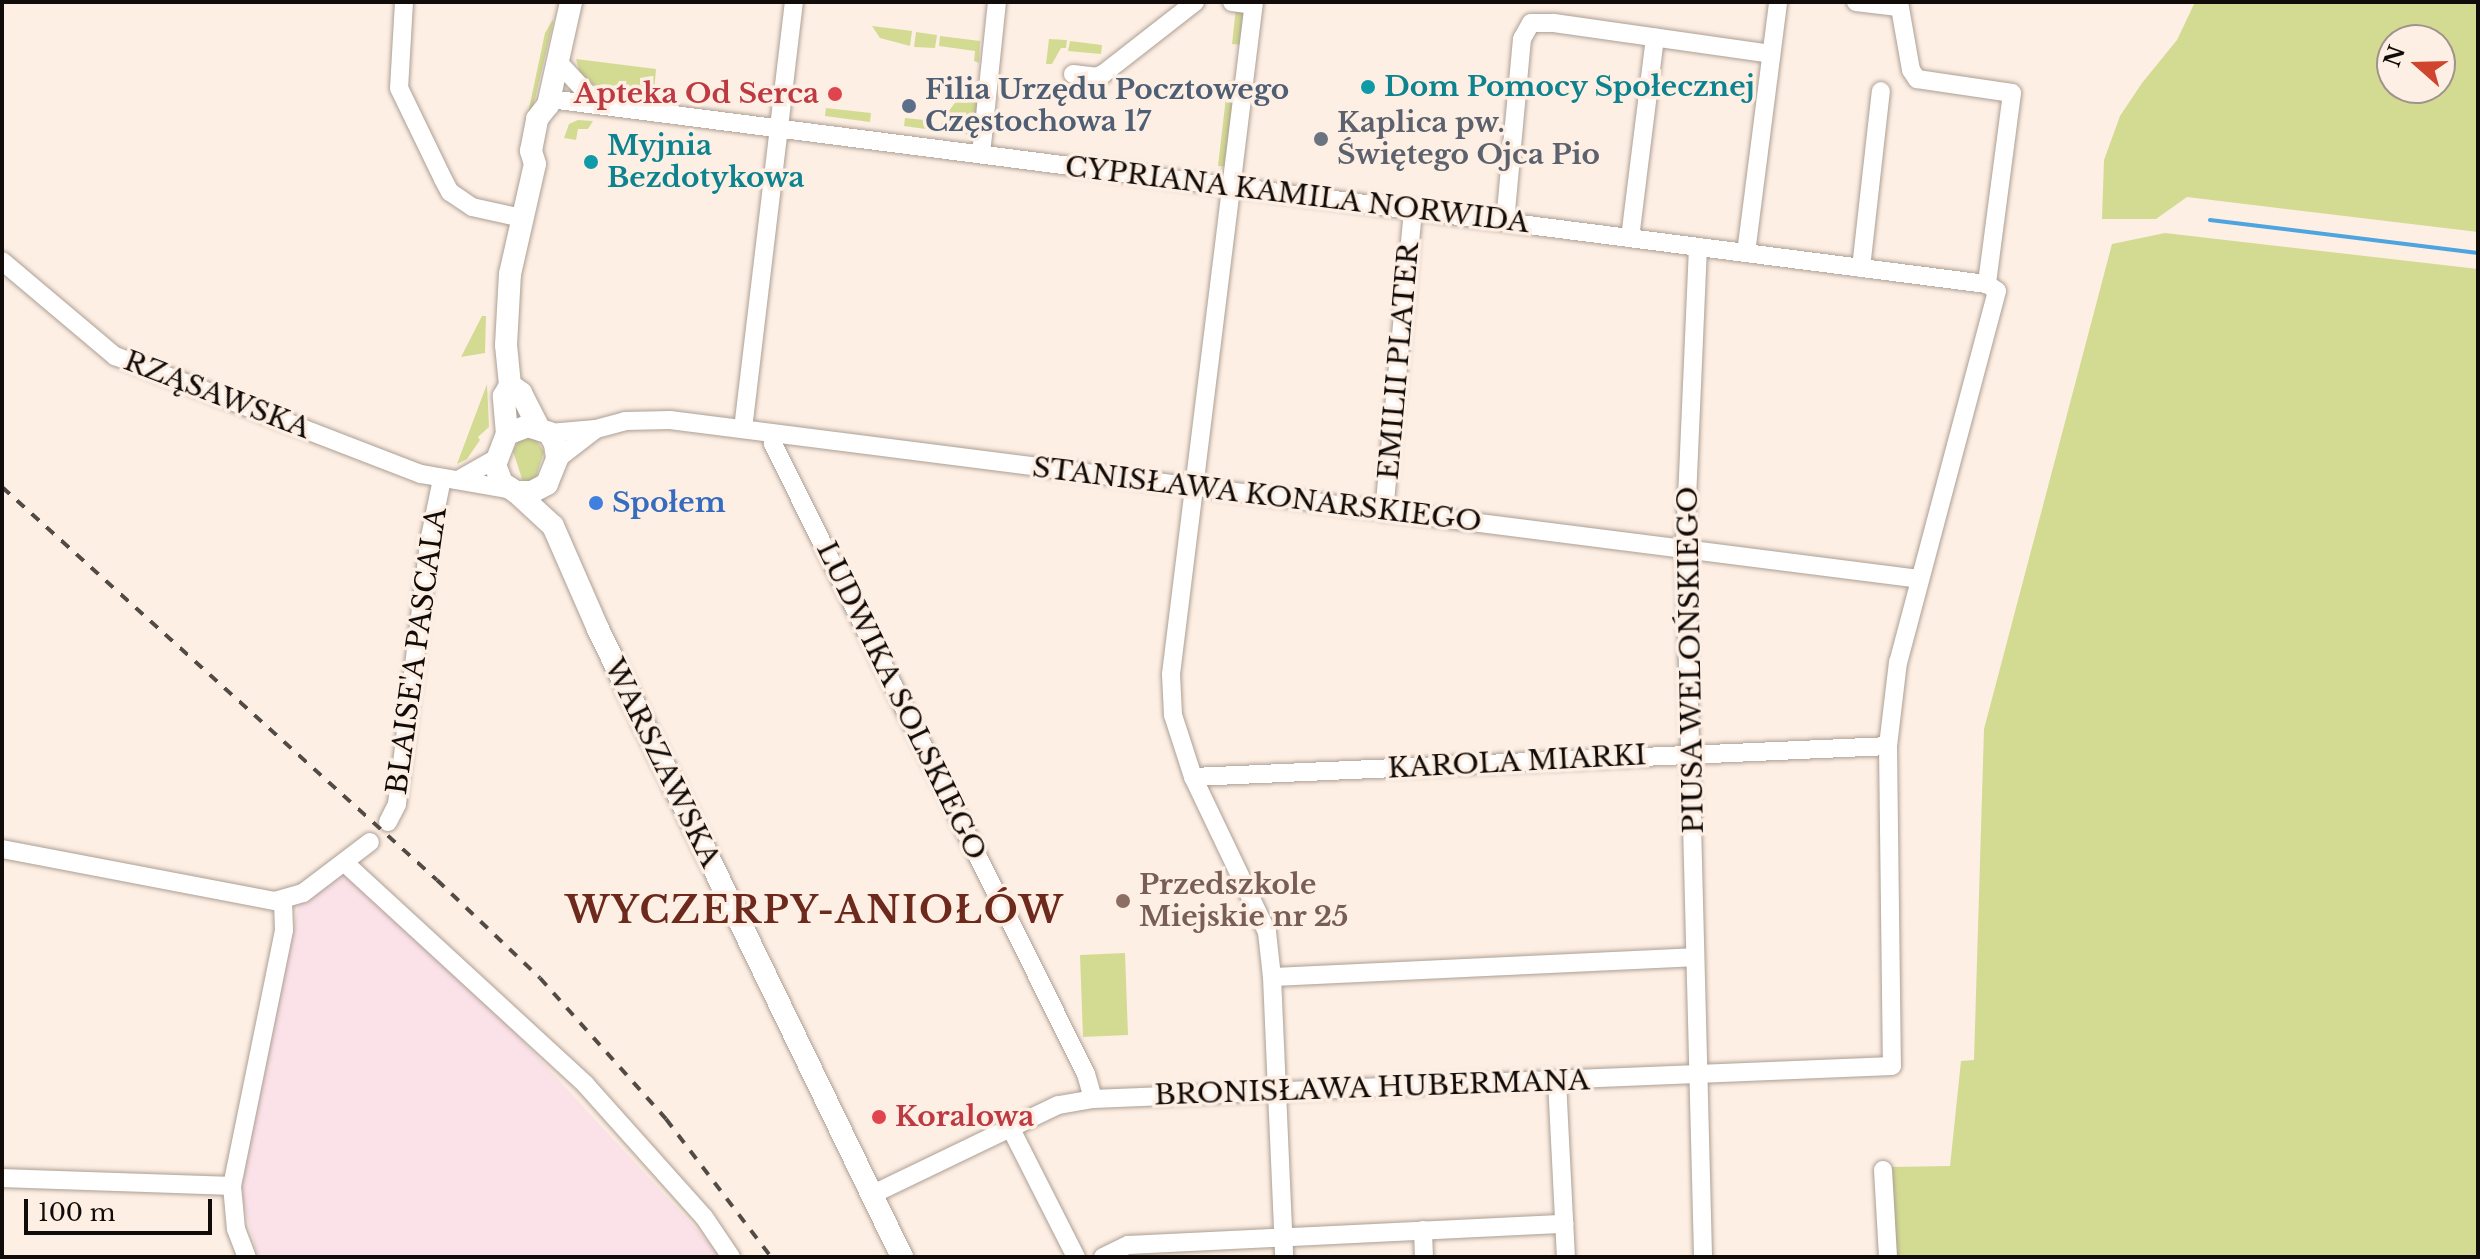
<!DOCTYPE html>
<meta charset="utf-8">
<style>
body{margin:0}
#map{position:relative;width:2480px;height:1259px;overflow:hidden;background:#feefe4;font-family:"Libre Baskerville",serif}
div>[style]{position:absolute}
.industrial>*{inset:0;background:#fbe1e8}
.green>*{inset:0;background:#d3db92}
.stream>*{height:4px;margin:-2px;padding:0 2px;transform-origin:2px;border-radius:2px;background:#4ea4de}
.roads{filter:drop-shadow(0 0 2px #ac9f94) drop-shadow(0 0 2px #ac9f94)}
.minor>*{height:18px;margin:-9px;padding:0 9px;transform-origin:9px;border-radius:9px;background:#fff}
.major>*{height:22px;margin:-11px;padding:0 11px;transform-origin:11px;border-radius:11px;background:#fff}
.rail>*{height:4px;margin-top:-2px;transform-origin:0;background:repeating-linear-gradient(90deg,#524b45 0 10px,transparent 0 20px)}
.dots>*{width:22px;height:22px;translate:-50% -50%;box-sizing:border-box;border:4px solid #feefe4;border-radius:50%}
span{translate:-50% -50%;white-space:nowrap;text-align:center;line-height:1.15;-webkit-text-stroke:7px #feefe4;paint-order:stroke}
.culture-label{font-size:28px;color:#0d838f;font-weight:700}
.left{translate:0 -50%;text-align:left}
.service-label{font-size:28px;color:#4e5e75;font-weight:700}
.health-label{font-size:28px;color:#be3a42;font-weight:700}
.right{translate:-100% -50%;text-align:right}
.worship-label{font-size:28px;color:#5b616d;font-weight:700}
.street-label{font-size:28px;color:#110c09}
.shop-label{font-size:28px;color:#366cbe;font-weight:700}
.education-label{font-size:28px;color:#785e54;font-weight:700}
.district-label{font-size:36px;color:#6d291c;font-weight:700;letter-spacing:2px}
.frame{position:absolute;inset:0;border:4px solid #110c09;pointer-events:none}
.north{position:absolute;left:2376px;top:24px;width:80px;height:80px;box-sizing:border-box;background:#feefe4;border:2px solid #9f948c;border-radius:50%;rotate:290deg;font-size:22px;font-weight:700;line-height:32px;text-align:center;color:#110c09}
.north::after{content:'';display:block;margin:auto;width:28px;height:36px;background:#d0452d;clip-path:polygon(50% 0,100% 100%,50% 72%,0 100%)}
.scale{position:absolute;left:24px;top:1199px;width:188px;height:36px;box-sizing:border-box;border:4px solid #110c09;border-top:0;padding-left:10px;font-size:24px;line-height:28px;white-space:nowrap;color:#110c09;-webkit-text-stroke:6px #feefe4;paint-order:stroke}
</style>
<div id="map">
<div class="industrial">
<div style="clip-path:polygon(347px 872px,435px 946px,722px 1257px,258px 1257px,239px 1188px,299px 903px)"></div>
</div>
<div class="green">
<div style="clip-path:polygon(evenodd,2195px 2px,2478px 2px,2478px 232px,2187px 197px,2156px 219px,2102px 219px,2104px 160px,2120px 116px,2142px 83px,2177px 40px,2195px 2px,2392px 40px,2440px 40px,2440px 88px,2392px 88px,2392px 40px)"></div>
<div style="clip-path:polygon(1236px 8px,1247px 13px,1243px 45px,1232px 44px)"></div>
<div style="clip-path:polygon(553px 19px,553px 23px,530px 120px,527px 118px,545px 33px)"></div>
<div style="clip-path:polygon(872px 26px,912px 31px,910px 46px,880px 38px)"></div>
<div style="clip-path:polygon(916px 32px,937px 35px,935px 48px,914px 47px)"></div>
<div style="clip-path:polygon(940px 36px,980px 41px,979px 63px,974px 61px,975px 51px,939px 46px)"></div>
<div style="clip-path:polygon(1049px 39px,1067px 40px,1066px 48px,1061px 48px,1052px 64px,1046px 64px)"></div>
<div style="clip-path:polygon(1070px 41px,1102px 45px,1101px 54px,1068px 51px)"></div>
<div style="clip-path:polygon(576px 59px,656px 69px,654px 93px,597px 88px,580px 73px)"></div>
<div style="clip-path:polygon(1228px 80px,1239px 80px,1228px 167px,1218px 166px)"></div>
<div style="clip-path:polygon(970px 83px,983px 85px,978px 120px,945px 116px)"></div>
<div style="clip-path:polygon(826px 108px,871px 113px,870px 122px,825px 116px)"></div>
<div style="clip-path:polygon(905px 118px,934px 121px,933px 130px,904px 126px)"></div>
<div style="clip-path:polygon(943px 119px,978px 123px,976px 136px,939px 130px)"></div>
<div style="clip-path:polygon(578px 120px,593px 121px,588px 129px,578px 129px,576px 140px,564px 138px,569px 124px)"></div>
<div style="clip-path:polygon(2165px 233px,2478px 269px,2478px 1257px,1893px 1257px,1889px 1167px,1950px 1166px,1961px 1061px,1974px 1060px,1984px 729px,2112px 244px)"></div>
<div style="clip-path:polygon(482px 316px,486px 316px,485px 353px,461px 357px)"></div>
<div style="clip-path:polygon(487px 384px,489px 427px,478px 437px,480px 440px,467px 459px,457px 464px)"></div>
<div style="clip-path:polygon(522px 435px,536px 439px,544px 452px,534px 483px,523px 482px,513px 451px)"></div>
<div style="clip-path:polygon(1125px 953px,1128px 1035px,1083px 1037px,1080px 955px)"></div>
</div>
<div class="stream">
<div style="left:2210px;top:220px;width:270px;rotate:7deg"></div>
</div>
<div class="roads">
<div class="minor">
<div style="left:404px;top:2px;width:86px;rotate:93.3deg"></div>
<div style="left:399px;top:88px;width:101px;rotate:64.2deg"></div>
<div style="left:443px;top:179px;width:15px;rotate:62deg"></div>
<div style="left:450px;top:192px;width:27px;rotate:34deg"></div>
<div style="left:472px;top:207px;width:51px;rotate:12.4deg"></div>
<div style="left:1232px;top:2px;width:21px;rotate:8deg"></div>
<div style="left:1254px;top:2px;width:677px;rotate:97.04deg"></div>
<div style="left:1171px;top:674px;width:41px;rotate:87.2deg"></div>
<div style="left:1173px;top:715px;width:65px;rotate:72.1deg"></div>
<div style="left:1193px;top:777px;width:172px;rotate:64.5deg"></div>
<div style="left:1267px;top:932px;width:45px;rotate:83.7deg"></div>
<div style="left:1272px;top:977px;width:280px;rotate:87.5deg"></div>
<div style="left:1856px;top:2px;width:42px;rotate:6.8deg"></div>
<div style="left:1899px;top:2px;width:69px;rotate:80deg"></div>
<div style="left:1911px;top:70px;width:11px;rotate:56deg"></div>
<div style="left:1917px;top:79px;width:96px;rotate:8.4deg"></div>
<div style="left:2012px;top:93px;width:193px;rotate:97.5deg"></div>
<div style="left:558px;top:62px;width:59px;rotate:47.1deg"></div>
<div style="left:1073px;top:74px;width:23px;rotate:7deg"></div>
<div style="left:1096px;top:77px;width:8px;rotate:-23deg"></div>
<div style="left:1103px;top:74px;width:117px;rotate:-38deg"></div>
<div style="left:550px;top:99px;width:1449px;rotate:7.34deg"></div>
<div style="left:1987px;top:284px;width:12px;rotate:35deg"></div>
<div style="left:1997px;top:291px;width:384px;rotate:104.9deg"></div>
<div style="left:1898px;top:662px;width:85px;rotate:96.8deg"></div>
<div style="left:1888px;top:746px;width:320px;rotate:89.3deg"></div>
<div style="left:1892px;top:1066px;width:800px;rotate:177.63deg"></div>
<div style="left:1093px;top:1099px;width:36px;rotate:170deg"></div>
<div style="left:1058px;top:1105px;width:208px;rotate:154.3deg"></div>
<div style="left:981px;top:154px;width:153px;rotate:-84deg"></div>
<div style="left:1505px;top:222px;width:184px;rotate:-84.7deg"></div>
<div style="left:1522px;top:39px;width:18px;rotate:-61deg"></div>
<div style="left:1531px;top:23px;width:23px"></div>
<div style="left:1554px;top:23px;width:219px;rotate:8.1deg"></div>
<div style="left:1630px;top:238px;width:202px;rotate:-82.9deg"></div>
<div style="left:1698px;top:247px;width:302px;rotate:92.5deg"></div>
<div style="left:1685px;top:549px;width:708px;rotate:88.54deg"></div>
<div style="left:1746px;top:253px;width:253px;rotate:-82.7deg"></div>
<div style="left:2px;top:261px;width:148px;rotate:40.1deg"></div>
<div style="left:115px;top:356px;width:328px;rotate:21.1deg"></div>
<div style="left:421px;top:474px;width:88px;rotate:9.8deg"></div>
<div style="left:1861px;top:268px;width:178px;rotate:-83.6deg"></div>
<div style="left:743px;top:429px;width:430px;rotate:-83.2deg"></div>
<div style="left:549px;top:433px;width:47px;rotate:-4.9deg"></div>
<div style="left:596px;top:429px;width:30px;rotate:-15deg"></div>
<div style="left:625px;top:421px;width:45px;rotate:-1.3deg"></div>
<div style="left:670px;top:420px;width:1259px;rotate:7.25deg"></div>
<div style="left:773px;top:434px;width:10px;rotate:90deg"></div>
<div style="left:773px;top:444px;width:703px;rotate:63.58deg"></div>
<div style="left:1086px;top:1074px;width:26px;rotate:74deg"></div>
<div style="left:557px;top:459px;width:49px;rotate:-37.6deg"></div>
<div style="left:458px;top:480px;width:45px;rotate:-29.4deg"></div>
<div style="left:1384px;top:512px;width:303px;rotate:-84.5deg"></div>
<div style="left:1193px;top:777px;width:696px;rotate:-2.55deg"></div>
<div style="left:388px;top:822px;width:20px;rotate:-63deg"></div>
<div style="left:397px;top:804px;width:269px;rotate:-83deg"></div>
<div style="left:430px;top:537px;width:59px;rotate:-78.3deg"></div>
<div style="left:2px;top:849px;width:278px;rotate:10.8deg"></div>
<div style="left:275px;top:901px;width:29px;rotate:-16deg"></div>
<div style="left:303px;top:893px;width:84px;rotate:-37.3deg"></div>
<div style="left:346px;top:864px;width:325px;rotate:42.6deg"></div>
<div style="left:585px;top:1084px;width:178px;rotate:48.2deg"></div>
<div style="left:704px;top:1217px;width:48px;rotate:56deg"></div>
<div style="left:1272px;top:977px;width:423px;rotate:-2.7deg"></div>
<div style="left:1557px;top:1081px;width:176px;rotate:87.1deg"></div>
<div style="left:1010px;top:1127px;width:146px;rotate:63.1deg"></div>
<div style="left:1883px;top:1170px;width:87px;rotate:86.7deg"></div>
<div style="left:2px;top:1178px;width:230px;rotate:2deg"></div>
<div style="left:232px;top:1186px;width:261px;rotate:-78.5deg"></div>
<div style="left:284px;top:930px;width:30px;rotate:-92deg"></div>
<div style="left:232px;top:1186px;width:43px;rotate:84.7deg"></div>
<div style="left:236px;top:1229px;width:30px;rotate:69deg"></div>
<div style="left:1423px;top:1230px;width:27px;rotate:88deg"></div>
<div style="left:1103px;top:1257px;width:28px;rotate:-26deg"></div>
<div style="left:1128px;top:1245px;width:437px;rotate:-2.8deg"></div>
</div>
<div class="major">
<div style="left:548px;top:105px;width:106px;rotate:-77.4deg"></div>
<div style="left:510px;top:385px;width:14px;rotate:36deg"></div>
<div style="left:521px;top:393px;width:37px;rotate:63deg"></div>
<div style="left:528px;top:426px;width:22px;rotate:18deg"></div>
<div style="left:549px;top:433px;width:13px;rotate:61deg"></div>
<div style="left:555px;top:444px;width:15px;rotate:82deg"></div>
<div style="left:557px;top:459px;width:27px;rotate:112deg"></div>
<div style="left:547px;top:484px;width:17px;rotate:152deg"></div>
<div style="left:532px;top:492px;width:16px;rotate:180deg"></div>
<div style="left:516px;top:492px;width:17px;rotate:-147deg"></div>
<div style="left:502px;top:483px;width:19px;rotate:-111deg"></div>
<div style="left:495px;top:465px;width:33px;rotate:-69deg"></div>
<div style="left:507px;top:434px;width:22px;rotate:-21deg"></div>
<div style="left:507px;top:434px;width:38px;rotate:-95deg"></div>
<div style="left:504px;top:396px;width:13px;rotate:-61deg"></div>
<div style="left:510px;top:385px;width:40px;rotate:-95.7deg"></div>
<div style="left:506px;top:345px;width:71px;rotate:-86.8deg"></div>
<div style="left:510px;top:274px;width:113px;rotate:-77.2deg"></div>
<div style="left:535px;top:164px;width:14px;rotate:-107deg"></div>
<div style="left:531px;top:151px;width:33px;rotate:-79deg"></div>
<div style="left:537px;top:119px;width:18px;rotate:-52deg"></div>
<div style="left:516px;top:492px;width:50px;rotate:42.6deg"></div>
<div style="left:553px;top:526px;width:112px;rotate:66.4deg"></div>
<div style="left:598px;top:629px;width:698px;rotate:64.17deg"></div>
</div>
</div>
<div class="rail">
<div style="left:2px;top:487px;width:586px;rotate:42.1deg"></div>
<div style="left:437px;top:880px;width:142px;rotate:43.6deg"></div>
<div style="left:540px;top:978px;width:189px;rotate:48.2deg"></div>
<div style="left:666px;top:1119px;width:173px;rotate:52.7deg"></div>
</div>
<div class="dots">
<div style="left:1368px;top:87px;background:#0f9aa8"></div>
<div style="left:835px;top:94px;background:#e0444e"></div>
<div style="left:909px;top:106px;background:#5c6f8a"></div>
<div style="left:1321px;top:139px;background:#6b7280"></div>
<div style="left:591px;top:162px;background:#0f9aa8"></div>
<div style="left:596px;top:503px;background:#3f7fe0"></div>
<div style="left:1123px;top:901px;background:#8d6e63"></div>
<div style="left:879px;top:1117px;background:#e0444e"></div>
</div>
<div class="culture-label">
<span class="left" style="left:1384px;top:87px">Dom Pomocy Społecznej</span>
<span class="left" style="left:607px;top:162px">Myjnia<br>Bezdotykowa</span>
</div>
<div class="service-label">
<span class="left" style="left:925px;top:106px">Filia Urzędu Pocztowego<br>Częstochowa 17</span>
</div>
<div class="health-label">
<span class="right" style="left:819px;top:94px">Apteka Od Serca</span>
<span class="left" style="left:895px;top:1117px">Koralowa</span>
</div>
<div class="worship-label">
<span class="left" style="left:1337px;top:139px">Kaplica pw.<br>Świętego Ojca Pio</span>
</div>
<div class="street-label">
<span style="left:1297px;top:195px;rotate:7deg">CYPRIANA KAMILA NORWIDA</span>
<span style="left:1399px;top:361px;rotate:-85deg">EMILII PLATER</span>
<span style="left:217px;top:395px;rotate:21deg">RZĄSAWSKA</span>
<span style="left:1257px;top:495px;rotate:7deg">STANISŁAWA KONARSKIEGO</span>
<span style="left:417px;top:651px;rotate:-82deg">BLAISE'A PASCALA</span>
<span style="left:1691px;top:660px;rotate:-91deg">PIUSA WELOŃSKIEGO</span>
<span style="left:901px;top:701px;rotate:64deg">LUDWIKA SOLSKIEGO</span>
<span style="left:1517px;top:762px;rotate:-3deg">KAROLA MIARKI</span>
<span style="left:662px;top:763px;rotate:64deg">WARSZAWSKA</span>
<span style="left:1372px;top:1088px;rotate:-2deg">BRONISŁAWA HUBERMANA</span>
</div>
<div class="shop-label">
<span class="left" style="left:612px;top:503px">Społem</span>
</div>
<div class="education-label">
<span class="left" style="left:1139px;top:901px">Przedszkole<br>Miejskie nr 25</span>
</div>
<div class="district-label">
<span style="left:815px;top:911px">WYCZERPY-ANIOŁÓW</span>
</div>
<div class="frame"></div>
<div class="north">N</div>
<div class="scale">100 m</div>
</div>
